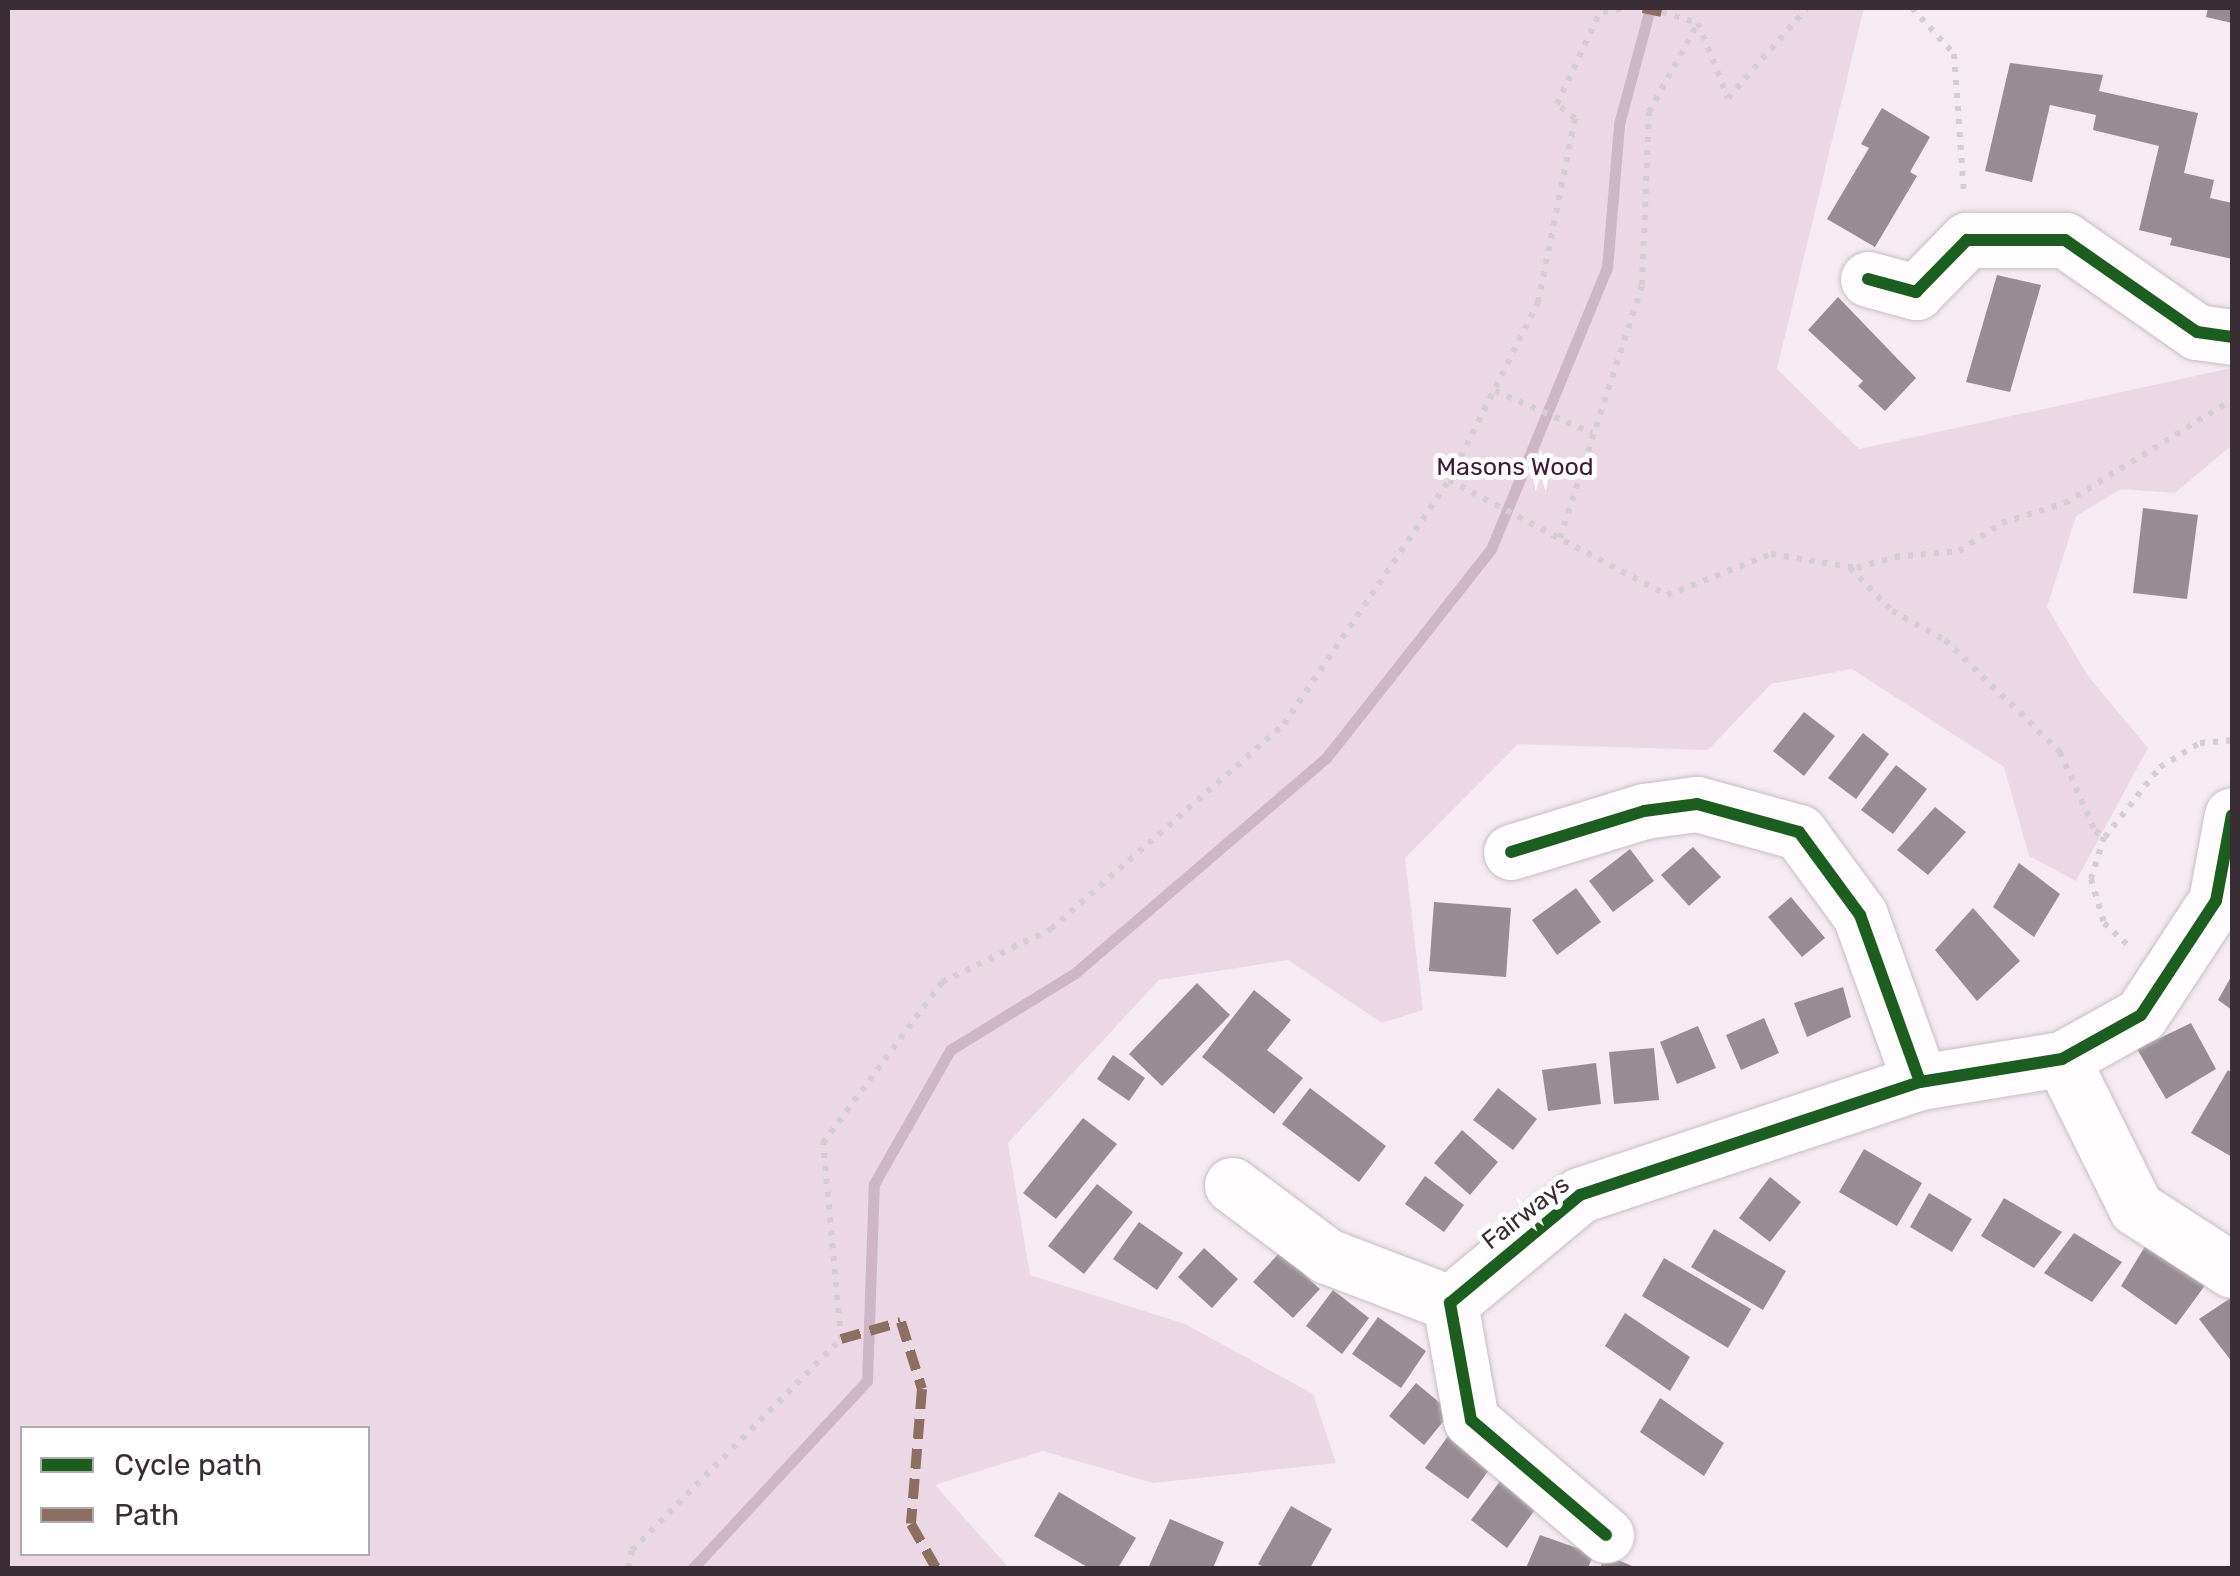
<!DOCTYPE html>
<style>
body{margin:0}
#map{position:relative;width:2240px;height:1576px;overflow:hidden;background:#f6ebf2;font-family:Rubik,sans-serif}
div>[style]{position:absolute}
.green>*{inset:0;background:#ecd8e4}
.stream>*{height:11px;margin:-5.5px;padding:0 5.5px;transform-origin:5.5px;border-radius:5.5px;background:#cfb6c6}
.building>*{inset:0;background:#968c92}
.path>*{height:6px;margin-top:-3px;transform-origin:0;background:repeating-linear-gradient(90deg,#d2ced1 0 5px,transparent 0 13px)}
.roads{filter:drop-shadow(0 0 2px #c8bdc4) drop-shadow(0 0 2px #c8bdc4)}
.minor>*{height:55px;margin:-27.5px;padding:0 27.5px;transform-origin:27.5px;border-radius:27.5px;background:#fefcfd}
.quiet>*{height:10px;margin-top:-5px;transform-origin:0;background:repeating-linear-gradient(90deg,#8d6e63 0 20px,transparent 0 30px)}
.cycleway>*{height:12px;margin:-6px;padding:0 6px;transform-origin:6px;border-radius:6px;background:#1b5e20}
span{translate:-50% -50%;white-space:nowrap;text-align:center;line-height:1.15;-webkit-text-stroke:10px #fff;paint-order:stroke}
.park-label{font-size:25px;color:#421a36}
.street-label{font-size:25px;color:#3a2d35}
.frame{position:absolute;inset:0;border:10px solid #3a2d35;pointer-events:none}
.legend{position:absolute;left:20px;top:1426px;width:350px;height:130px;box-sizing:border-box;background:#fff;border:2px solid #b0abae;margin:0;padding:12px 18px;list-style:none;font-size:30px;color:#3a2d35}
.legend li{display:flex;align-items:center;gap:20px;height:50px}
.legend b{width:50px;border:2px solid #b0abae}
</style>
<div id="map">
<div class="green">
<div style="clip-path:polygon(evenodd,8px 8px,1864px 8px,1777px 369px,1859px 449px,2232px 368px,2232px 445px,2175px 493px,2121px 489px,2076px 516px,2047px 607px,2088px 676px,2148px 748px,2076px 881px,2029px 856px,2004px 767px,1852px 669px,1771px 684px,1708px 750px,1518px 744px,1405px 858px,1423px 1010px,1382px 1023px,1288px 960px,1159px 980px,1008px 1143px,1030px 1275px,1185px 1324px,1313px 1394px,1336px 1463px,1153px 1483px,1043px 1451px,935px 1485px,1009px 1568px,8px 1568px,8px 8px,22px 1428px,368px 1428px,368px 1554px,22px 1554px,22px 1428px)"></div>
</div>
<div class="stream">
<div style="left:693px;top:1568px;width:255px;rotate:-47.1deg"></div>
<div style="left:867px;top:1381px;width:197px;rotate:-88deg"></div>
<div style="left:874px;top:1184px;width:154px;rotate:-60.4deg"></div>
<div style="left:950px;top:1050px;width:147px;rotate:-31.6deg"></div>
<div style="left:1075px;top:973px;width:330px;rotate:-40.6deg"></div>
<div style="left:1326px;top:758px;width:266px;rotate:-51.7deg"></div>
<div style="left:1491px;top:549px;width:304px;rotate:-67.6deg"></div>
<div style="left:1607px;top:268px;width:144px;rotate:-85.2deg"></div>
<div style="left:1619px;top:124px;width:120px;rotate:-75deg"></div>
</div>
<div class="building">
<div style="clip-path:polygon(2208px 8px,2232px 8px,2232px 23px,2206px 17px)"></div>
<div style="clip-path:polygon(2010px 63px,2103px 75px,2099px 91px,2198px 113px,2184px 173px,2214px 180px,2210px 198px,2232px 203px,2232px 259px,2170px 245px,2172px 238px,2139px 230px,2159px 146px,2093px 130px,2096px 115px,2050px 105px,2032px 182px,1985px 171px)"></div>
<div style="clip-path:polygon(1882px 108px,1930px 137px,1910px 172px,1917px 176px,1875px 247px,1827px 219px,1869px 148px,1861px 144px)"></div>
<div style="clip-path:polygon(1997px 275px,2041px 285px,2010px 392px,1966px 382px)"></div>
<div style="clip-path:polygon(1838px 297px,1916px 378px,1885px 411px,1858px 386px,1863px 381px,1808px 330px)"></div>
<div style="clip-path:polygon(2143px 508px,2198px 515px,2187px 599px,2133px 593px)"></div>
<div style="clip-path:polygon(1804px 712px,1835px 736px,1804px 776px,1773px 751px)"></div>
<div style="clip-path:polygon(1863px 733px,1889px 754px,1856px 799px,1828px 778px)"></div>
<div style="clip-path:polygon(1896px 765px,1927px 789px,1893px 834px,1861px 810px)"></div>
<div style="clip-path:polygon(1935px 807px,1966px 832px,1928px 875px,1897px 850px)"></div>
<div style="clip-path:polygon(1693px 847px,1721px 877px,1689px 906px,1661px 875px)"></div>
<div style="clip-path:polygon(1630px 849px,1654px 881px,1613px 912px,1589px 881px)"></div>
<div style="clip-path:polygon(2019px 863px,2060px 894px,2034px 937px,1993px 907px)"></div>
<div style="clip-path:polygon(1576px 888px,1601px 922px,1557px 955px,1532px 920px)"></div>
<div style="clip-path:polygon(1791px 897px,1825px 938px,1802px 957px,1768px 917px)"></div>
<div style="clip-path:polygon(1434px 902px,1511px 908px,1506px 977px,1429px 971px)"></div>
<div style="clip-path:polygon(1973px 908px,2020px 961px,1977px 1001px,1935px 950px)"></div>
<div style="clip-path:polygon(2232px 975px,2232px 1010px,2218px 1000px)"></div>
<div style="clip-path:polygon(1197px 983px,1230px 1015px,1162px 1086px,1129px 1054px)"></div>
<div style="clip-path:polygon(1843px 987px,1851px 1017px,1807px 1037px,1794px 1003px)"></div>
<div style="clip-path:polygon(1254px 990px,1291px 1020px,1267px 1050px,1303px 1078px,1274px 1114px,1202px 1057px)"></div>
<div style="clip-path:polygon(1764px 1018px,1779px 1053px,1741px 1070px,1726px 1035px)"></div>
<div style="clip-path:polygon(2191px 1023px,2216px 1069px,2166px 1099px,2137px 1049px)"></div>
<div style="clip-path:polygon(1698px 1026px,1716px 1068px,1677px 1084px,1660px 1042px)"></div>
<div style="clip-path:polygon(1654px 1048px,1659px 1100px,1614px 1104px,1609px 1052px)"></div>
<div style="clip-path:polygon(1113px 1055px,1145px 1078px,1129px 1101px,1097px 1079px)"></div>
<div style="clip-path:polygon(1596px 1063px,1601px 1104px,1548px 1111px,1542px 1070px)"></div>
<div style="clip-path:polygon(2228px 1070px,2232px 1073px,2232px 1157px,2191px 1133px)"></div>
<div style="clip-path:polygon(1310px 1088px,1386px 1146px,1359px 1182px,1282px 1124px)"></div>
<div style="clip-path:polygon(1498px 1088px,1537px 1119px,1513px 1150px,1473px 1120px)"></div>
<div style="clip-path:polygon(1083px 1118px,1117px 1144px,1056px 1219px,1023px 1193px)"></div>
<div style="clip-path:polygon(1462px 1130px,1498px 1162px,1470px 1195px,1434px 1163px)"></div>
<div style="clip-path:polygon(1864px 1149px,1922px 1183px,1897px 1226px,1839px 1192px)"></div>
<div style="clip-path:polygon(1425px 1176px,1464px 1205px,1444px 1232px,1405px 1204px)"></div>
<div style="clip-path:polygon(1770px 1177px,1801px 1202px,1770px 1242px,1739px 1218px)"></div>
<div style="clip-path:polygon(1097px 1184px,1133px 1212px,1084px 1274px,1048px 1246px)"></div>
<div style="clip-path:polygon(1929px 1193px,1972px 1219px,1952px 1252px,1910px 1227px)"></div>
<div style="clip-path:polygon(2004px 1198px,2062px 1232px,2034px 1268px,1981px 1236px)"></div>
<div style="clip-path:polygon(1139px 1222px,1183px 1253px,1157px 1290px,1113px 1259px)"></div>
<div style="clip-path:polygon(1714px 1229px,1786px 1271px,1763px 1310px,1691px 1267px)"></div>
<div style="clip-path:polygon(2074px 1233px,2122px 1262px,2092px 1302px,2044px 1273px)"></div>
<div style="clip-path:polygon(2147px 1243px,2206px 1284px,2176px 1325px,2121px 1286px)"></div>
<div style="clip-path:polygon(1204px 1248px,1238px 1279px,1212px 1308px,1178px 1277px)"></div>
<div style="clip-path:polygon(1280px 1252px,1320px 1289px,1293px 1318px,1253px 1282px)"></div>
<div style="clip-path:polygon(1664px 1258px,1751px 1309px,1728px 1348px,1642px 1296px)"></div>
<div style="clip-path:polygon(1333px 1290px,1369px 1318px,1342px 1354px,1306px 1326px)"></div>
<div style="clip-path:polygon(2232px 1297px,2232px 1362px,2199px 1319px)"></div>
<div style="clip-path:polygon(1625px 1313px,1690px 1357px,1670px 1391px,1605px 1346px)"></div>
<div style="clip-path:polygon(1378px 1317px,1426px 1351px,1401px 1388px,1352px 1354px)"></div>
<div style="clip-path:polygon(1416px 1383px,1451px 1412px,1424px 1445px,1389px 1416px)"></div>
<div style="clip-path:polygon(1660px 1398px,1724px 1443px,1704px 1476px,1640px 1432px)"></div>
<div style="clip-path:polygon(1448px 1436px,1491px 1467px,1468px 1499px,1425px 1468px)"></div>
<div style="clip-path:polygon(1501px 1480px,1537px 1507px,1507px 1548px,1471px 1520px)"></div>
<div style="clip-path:polygon(1059px 1492px,1136px 1538px,1118px 1568px,1089px 1568px,1034px 1536px)"></div>
<div style="clip-path:polygon(1291px 1506px,1332px 1529px,1310px 1568px,1265px 1568px,1258px 1564px)"></div>
<div style="clip-path:polygon(1170px 1519px,1224px 1542px,1213px 1568px,1149px 1566px)"></div>
<div style="clip-path:polygon(1540px 1535px,1594px 1554px,1588px 1568px,1526px 1568px)"></div>
<div style="clip-path:polygon(1606px 1555px,1637px 1568px,1600px 1568px)"></div>
</div>
<div class="path">
<div style="left:1912px;top:8px;width:62px;rotate:47.6deg"></div>
<div style="left:1954px;top:54px;width:141px;rotate:85.9deg"></div>
<div style="left:1603px;top:12px;width:22px;rotate:-10deg"></div>
<div style="left:1662px;top:12px;width:38px;rotate:17deg"></div>
<div style="left:1698px;top:23px;width:81px;rotate:68.2deg"></div>
<div style="left:1728px;top:98px;width:120px;rotate:-48.7deg"></div>
<div style="left:1495px;top:391px;width:106px;rotate:23.4deg"></div>
<div style="left:1449px;top:480px;width:246px;rotate:27.8deg"></div>
<div style="left:1667px;top:595px;width:112px;rotate:-21.5deg"></div>
<div style="left:1771px;top:554px;width:87px;rotate:9.2deg"></div>
<div style="left:1857px;top:568px;width:40px;rotate:-16deg"></div>
<div style="left:1895px;top:557px;width:64px;rotate:-5.4deg"></div>
<div style="left:1959px;top:551px;width:51px;rotate:-33.1deg"></div>
<div style="left:2002px;top:523px;width:66px;rotate:-17.6deg"></div>
<div style="left:2065px;top:503px;width:196px;rotate:-31.7deg"></div>
<div style="left:1560px;top:538px;width:266px;rotate:-72deg"></div>
<div style="left:1642px;top:285px;width:173px;rotate:-87.7deg"></div>
<div style="left:1649px;top:112px;width:102px;rotate:-61.2deg"></div>
<div style="left:1850px;top:568px;width:60px;rotate:45.7deg"></div>
<div style="left:1892px;top:611px;width:60px;rotate:28.7deg"></div>
<div style="left:1945px;top:640px;width:161px;rotate:44.2deg"></div>
<div style="left:2060px;top:752px;width:86px;rotate:66.1deg"></div>
<div style="left:2095px;top:831px;width:11px;rotate:34deg"></div>
<div style="left:2104px;top:837px;width:44px;rotate:107.2deg"></div>
<div style="left:2091px;top:879px;width:46px;rotate:73.5deg"></div>
<div style="left:2104px;top:923px;width:38px;rotate:43deg"></div>
<div style="left:2105px;top:837px;width:89px;rotate:-51.8deg"></div>
<div style="left:2160px;top:767px;width:47px;rotate:-31deg"></div>
<div style="left:2200px;top:743px;width:32px;rotate:-5deg"></div>
<div style="left:628px;top:1568px;width:18px;rotate:-77deg"></div>
<div style="left:632px;top:1550px;width:297px;rotate:-45.3deg"></div>
<div style="left:841px;top:1339px;width:197px;rotate:-95.2deg"></div>
<div style="left:823px;top:1143px;width:200px;rotate:-53.5deg"></div>
<div style="left:942px;top:982px;width:121px;rotate:-25.9deg"></div>
<div style="left:1051px;top:929px;width:310px;rotate:-41.3deg"></div>
<div style="left:1284px;top:724px;width:295px;rotate:-55.9deg"></div>
<div style="left:1449px;top:480px;width:199px;rotate:-63.4deg"></div>
<div style="left:1538px;top:302px;width:188px;rotate:-78.6deg"></div>
<div style="left:1575px;top:118px;width:23px;rotate:-142deg"></div>
<div style="left:1557px;top:104px;width:106px;rotate:-64.9deg"></div>
</div>
<div class="roads">
<div class="minor">
<div style="left:1868px;top:279px;width:50px;rotate:15.2deg"></div>
<div style="left:1916px;top:292px;width:73px;rotate:-45.6deg"></div>
<div style="left:1967px;top:240px;width:98px"></div>
<div style="left:2065px;top:240px;width:161px;rotate:34.9deg"></div>
<div style="left:2197px;top:332px;width:35px;rotate:8deg"></div>
<div style="left:1511px;top:852px;width:139px;rotate:-17.1deg"></div>
<div style="left:1644px;top:811px;width:53px;rotate:-7.5deg"></div>
<div style="left:1697px;top:804px;width:106px;rotate:15.4deg"></div>
<div style="left:1799px;top:832px;width:103px;rotate:53.7deg"></div>
<div style="left:1860px;top:915px;width:177px;rotate:70.2deg"></div>
<div style="left:2062px;top:1059px;width:166px;rotate:63.6deg"></div>
<div style="left:2136px;top:1208px;width:114px;rotate:32.9deg"></div>
<div style="left:1232px;top:1185px;width:119px;rotate:36.8deg"></div>
<div style="left:1327px;top:1256px;width:132px;rotate:20.9deg"></div>
<div style="left:1606px;top:1535px;width:177px;rotate:-139.6deg"></div>
<div style="left:1471px;top:1420px;width:119px;rotate:-100.2deg"></div>
<div style="left:1450px;top:1303px;width:169px;rotate:-39.7deg"></div>
<div style="left:1580px;top:1195px;width:358px;rotate:-18.4deg"></div>
<div style="left:1920px;top:1082px;width:144px;rotate:-9.2deg"></div>
<div style="left:2062px;top:1059px;width:90px;rotate:-29.1deg"></div>
<div style="left:2141px;top:1015px;width:136px;rotate:-56.7deg"></div>
<div style="left:2216px;top:901px;width:87px;rotate:-79.5deg"></div>
</div>
</div>
<div class="quiet">
<div style="left:1643px;top:8px;width:19px;rotate:12deg"></div>
<div style="left:841px;top:1339px;width:62px;rotate:-15.8deg"></div>
<div style="left:901px;top:1322px;width:70px;rotate:72.6deg"></div>
<div style="left:922px;top:1389px;width:135px;rotate:94.7deg"></div>
<div style="left:911px;top:1524px;width:51px;rotate:60.4deg"></div>
</div>
<div class="cycleway">
<div style="left:1868px;top:279px;width:50px;rotate:15.2deg"></div>
<div style="left:1916px;top:292px;width:73px;rotate:-45.6deg"></div>
<div style="left:1967px;top:240px;width:98px"></div>
<div style="left:2065px;top:240px;width:161px;rotate:34.9deg"></div>
<div style="left:2197px;top:332px;width:35px;rotate:8deg"></div>
<div style="left:1511px;top:852px;width:139px;rotate:-17.1deg"></div>
<div style="left:1644px;top:811px;width:53px;rotate:-7.5deg"></div>
<div style="left:1697px;top:804px;width:106px;rotate:15.4deg"></div>
<div style="left:1799px;top:832px;width:103px;rotate:53.7deg"></div>
<div style="left:1860px;top:915px;width:177px;rotate:70.2deg"></div>
<div style="left:1606px;top:1535px;width:177px;rotate:-139.6deg"></div>
<div style="left:1471px;top:1420px;width:119px;rotate:-100.2deg"></div>
<div style="left:1450px;top:1303px;width:169px;rotate:-39.7deg"></div>
<div style="left:1580px;top:1195px;width:358px;rotate:-18.4deg"></div>
<div style="left:1920px;top:1082px;width:144px;rotate:-9.2deg"></div>
<div style="left:2062px;top:1059px;width:90px;rotate:-29.1deg"></div>
<div style="left:2141px;top:1015px;width:136px;rotate:-56.7deg"></div>
<div style="left:2216px;top:901px;width:87px;rotate:-79.5deg"></div>
</div>
<div class="park-label">
<span style="left:1515px;top:467px">Masons Wood</span>
</div>
<div class="street-label">
<span style="left:1526px;top:1213px;rotate:-38deg">Fairways</span>
</div>
<div class="frame"></div>
<ul class="legend">
<li><b style="height:12px;background:#1b5e20"></b>Cycle path</li>
<li><b style="height:12px;background:#8d6e63"></b>Path</li>
</ul>
</div>
